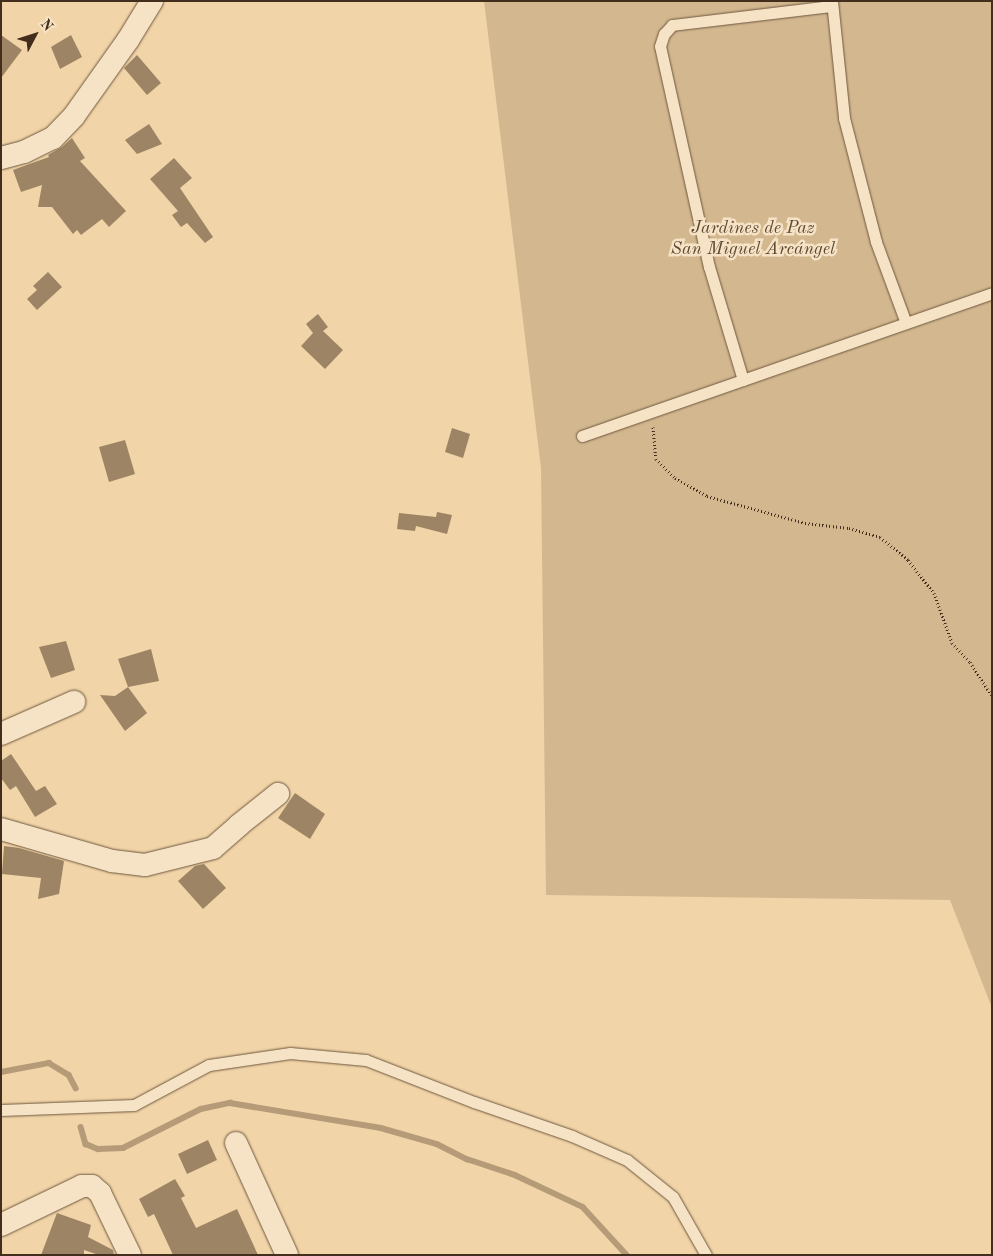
<!DOCTYPE html>
<meta charset="utf-8">
<style>
body{margin:0}
#map{position:relative;width:993px;height:1256px;overflow:hidden;background:#f1d4a7;font-family:"Old Standard TT",serif}
div>[style]{position:absolute}
.green>*{inset:0;background:#d3b88f}
.stream>*{height:5.5px;margin:-2.75px;padding:0 2.75px;transform-origin:2.75px;border-radius:2.75px;background:#b69b78}
.building>*{inset:0;background:#9d8464}
.path>*{height:3px;margin-top:-1.5px;transform-origin:0;background:repeating-linear-gradient(90deg,#432d1c 0 1px,transparent 0 3.5px)}
.roads{filter:drop-shadow(0 0 1px #6e573f) drop-shadow(0 0 1px #6e573f)}
.lane>*{height:11px;margin:-5.5px;padding:0 5.5px;transform-origin:5.5px;border-radius:5.5px;background:#f6e3c6}
.street>*{height:22px;margin:-11px;padding:0 11px;transform-origin:11px;border-radius:11px;background:#f6e3c6}
span{translate:-50% -50%;white-space:nowrap;text-align:center;line-height:1.15;-webkit-text-stroke:5px #f6e3c6;paint-order:stroke}
.park-label{font-size:18px;color:#604933;font-style:italic}
.frame{position:absolute;inset:0;border:2px solid #432d1c;pointer-events:none}
.north{position:absolute;left:10px;top:10px;width:50px;height:50px;-webkit-text-stroke:4px #f6e3c6;paint-order:stroke;rotate:50deg;font-size:14px;font-weight:700;line-height:20px;text-align:center;color:#432d1c}
.north::after{content:'';display:block;margin:auto;width:18px;height:22px;background:#432d1c;clip-path:polygon(50% 0,100% 100%,50% 72%,0 100%)}
</style>
<div id="map">
<div class="green">
<div style="clip-path:polygon(484px 1px,992px 1px,992px 1008px,950px 900px,546px 895px,541px 468px)"></div>
</div>
<div class="stream">
<div style="left:1px;top:1072px;width:49px;rotate:-10.6deg"></div>
<div style="left:49px;top:1063px;width:23px;rotate:31deg"></div>
<div style="left:69px;top:1075px;width:15px;rotate:62deg"></div>
<div style="left:81px;top:1127px;width:18px;rotate:74deg"></div>
<div style="left:86px;top:1144px;width:13px;rotate:23deg"></div>
<div style="left:98px;top:1149px;width:25px;rotate:-2deg"></div>
<div style="left:123px;top:1148px;width:87px;rotate:-26.6deg"></div>
<div style="left:201px;top:1109px;width:30px;rotate:-12deg"></div>
<div style="left:230px;top:1103px;width:153px;rotate:9.4deg"></div>
<div style="left:381px;top:1128px;width:58px;rotate:15.9deg"></div>
<div style="left:437px;top:1144px;width:34px;rotate:27deg"></div>
<div style="left:467px;top:1159px;width:51px;rotate:18.4deg"></div>
<div style="left:515px;top:1175px;width:75px;rotate:25.2deg"></div>
<div style="left:583px;top:1207px;width:65px;rotate:47.5deg"></div>
</div>
<div class="building">
<div style="clip-path:polygon(1px 35px,22px 50px,1px 78px)"></div>
<div style="clip-path:polygon(71px 35px,82px 57px,60px 69px,51px 47px)"></div>
<div style="clip-path:polygon(137px 55px,161px 83px,147px 95px,124px 68px)"></div>
<div style="clip-path:polygon(149px 124px,162px 144px,137px 154px,125px 140px)"></div>
<div style="clip-path:polygon(72px 138px,85px 158px,80px 161px,126px 211px,109px 227px,102px 219px,81px 235px,77px 230px,73px 234px,52px 207px,38px 207px,42px 185px,21px 192px,13px 170px,49px 157px,48px 155px,62px 147px)"></div>
<div style="clip-path:polygon(174px 158px,192px 178px,180px 188px,213px 237px,205px 243px,187px 223px,181px 227px,172px 215px,178px 211px,150px 179px)"></div>
<div style="clip-path:polygon(48px 272px,62px 287px,37px 310px,27px 299px,37px 290px,33px 286px)"></div>
<div style="clip-path:polygon(318px 314px,328px 327px,323px 331px,343px 350px,325px 369px,301px 346px,313px 333px,306px 324px)"></div>
<div style="clip-path:polygon(452px 428px,470px 434px,463px 458px,445px 452px)"></div>
<div style="clip-path:polygon(125px 440px,135px 474px,109px 482px,99px 447px)"></div>
<div style="clip-path:polygon(437px 512px,452px 515px,447px 534px,416px 526px,415px 531px,397px 529px,399px 513px,436px 517px)"></div>
<div style="clip-path:polygon(66px 641px,75px 670px,51px 678px,39px 647px)"></div>
<div style="clip-path:polygon(151px 649px,159px 681px,128px 687px,147px 713px,125px 731px,100px 695px,115px 696px,128px 687px,118px 659px)"></div>
<div style="clip-path:polygon(11px 754px,36px 791px,45px 786px,57px 804px,35px 817px,16px 786px,10px 790px,1px 778px,1px 761px)"></div>
<div style="clip-path:polygon(295px 793px,325px 814px,310px 839px,278px 818px)"></div>
<div style="clip-path:polygon(4px 846px,19px 848px,64px 861px,59px 894px,38px 899px,41px 878px,2px 874px)"></div>
<div style="clip-path:polygon(204px 864px,226px 888px,203px 909px,178px 881px,195px 866px)"></div>
<div style="clip-path:polygon(208px 1140px,217px 1160px,187px 1174px,178px 1154px)"></div>
<div style="clip-path:polygon(175px 1179px,185px 1196px,181px 1198px,196px 1228px,237px 1209px,258px 1255px,173px 1255px,154px 1214px,148px 1217px,139px 1199px)"></div>
<div style="clip-path:polygon(57px 1213px,91px 1225px,88px 1237px,113px 1250px,114px 1255px,99px 1255px,84px 1250px,84px 1255px,41px 1255px)"></div>
</div>
<div class="path">
<div style="left:653px;top:427px;width:32px;rotate:85deg"></div>
<div style="left:656px;top:459px;width:27px;rotate:45deg"></div>
<div style="left:675px;top:478px;width:37px;rotate:29deg"></div>
<div style="left:707px;top:496px;width:102px;rotate:15.4deg"></div>
<div style="left:805px;top:523px;width:44px;rotate:6.5deg"></div>
<div style="left:849px;top:528px;width:32px;rotate:16deg"></div>
<div style="left:880px;top:537px;width:36px;rotate:39deg"></div>
<div style="left:908px;top:560px;width:42px;rotate:51.8deg"></div>
<div style="left:934px;top:593px;width:53px;rotate:70.2deg"></div>
<div style="left:952px;top:643px;width:26px;rotate:47deg"></div>
<div style="left:970px;top:662px;width:40px;rotate:57.1deg"></div>
</div>
<div class="roads">
<div class="lane">
<div style="left:832px;top:1px;width:118px;rotate:84.1deg"></div>
<div style="left:844px;top:118px;width:128px;rotate:75.5deg"></div>
<div style="left:876px;top:242px;width:86px;rotate:69.7deg"></div>
<div style="left:743px;top:380px;width:118px;rotate:-106.7deg"></div>
<div style="left:709px;top:267px;width:226px;rotate:-102.5deg"></div>
<div style="left:660px;top:46px;width:13px;rotate:-72deg"></div>
<div style="left:664px;top:34px;width:12px;rotate:-48deg"></div>
<div style="left:672px;top:25px;width:161px;rotate:-6.8deg"></div>
<div style="left:582px;top:436px;width:434px;rotate:-19.2deg"></div>
<div style="left:1px;top:1110px;width:133px;rotate:-2.2deg"></div>
<div style="left:134px;top:1105px;width:85px;rotate:-28.1deg"></div>
<div style="left:209px;top:1065px;width:82px;rotate:-8.4deg"></div>
<div style="left:290px;top:1053px;width:76px;rotate:5.3deg"></div>
<div style="left:366px;top:1060px;width:116px;rotate:21.3deg"></div>
<div style="left:474px;top:1102px;width:104px;rotate:19.1deg"></div>
<div style="left:572px;top:1136px;width:60px;rotate:23.6deg"></div>
<div style="left:627px;top:1160px;width:59px;rotate:38.8deg"></div>
<div style="left:673px;top:1197px;width:67px;rotate:60.4deg"></div>
</div>
<div class="street">
<div style="left:1px;top:158px;width:24px;rotate:-15deg"></div>
<div style="left:24px;top:152px;width:32px;rotate:-26deg"></div>
<div style="left:53px;top:138px;width:30px;rotate:-46deg"></div>
<div style="left:74px;top:116px;width:93px;rotate:-54.6deg"></div>
<div style="left:128px;top:40px;width:46px;rotate:-58.4deg"></div>
<div style="left:1px;top:734px;width:80px;rotate:-23.7deg"></div>
<div style="left:1px;top:829px;width:116px;rotate:16.1deg"></div>
<div style="left:112px;top:861px;width:33px;rotate:7deg"></div>
<div style="left:145px;top:865px;width:70px;rotate:-14deg"></div>
<div style="left:213px;top:848px;width:35px;rotate:-41deg"></div>
<div style="left:239px;top:825px;width:50px;rotate:-38.5deg"></div>
<div style="left:236px;top:1143px;width:123px;rotate:65.5deg"></div>
<div style="left:1px;top:1225px;width:90px;rotate:-25.7deg"></div>
<div style="left:82px;top:1186px;width:10px"></div>
<div style="left:92px;top:1186px;width:11px;rotate:41deg"></div>
<div style="left:100px;top:1193px;width:69px;rotate:64.2deg"></div>
</div>
</div>
<div class="park-label">
<span style="left:753px;top:239px">Jardines de Paz<br>San Miguel Arcángel</span>
</div>
<div class="frame"></div>
<div class="north">N</div>
</div>
